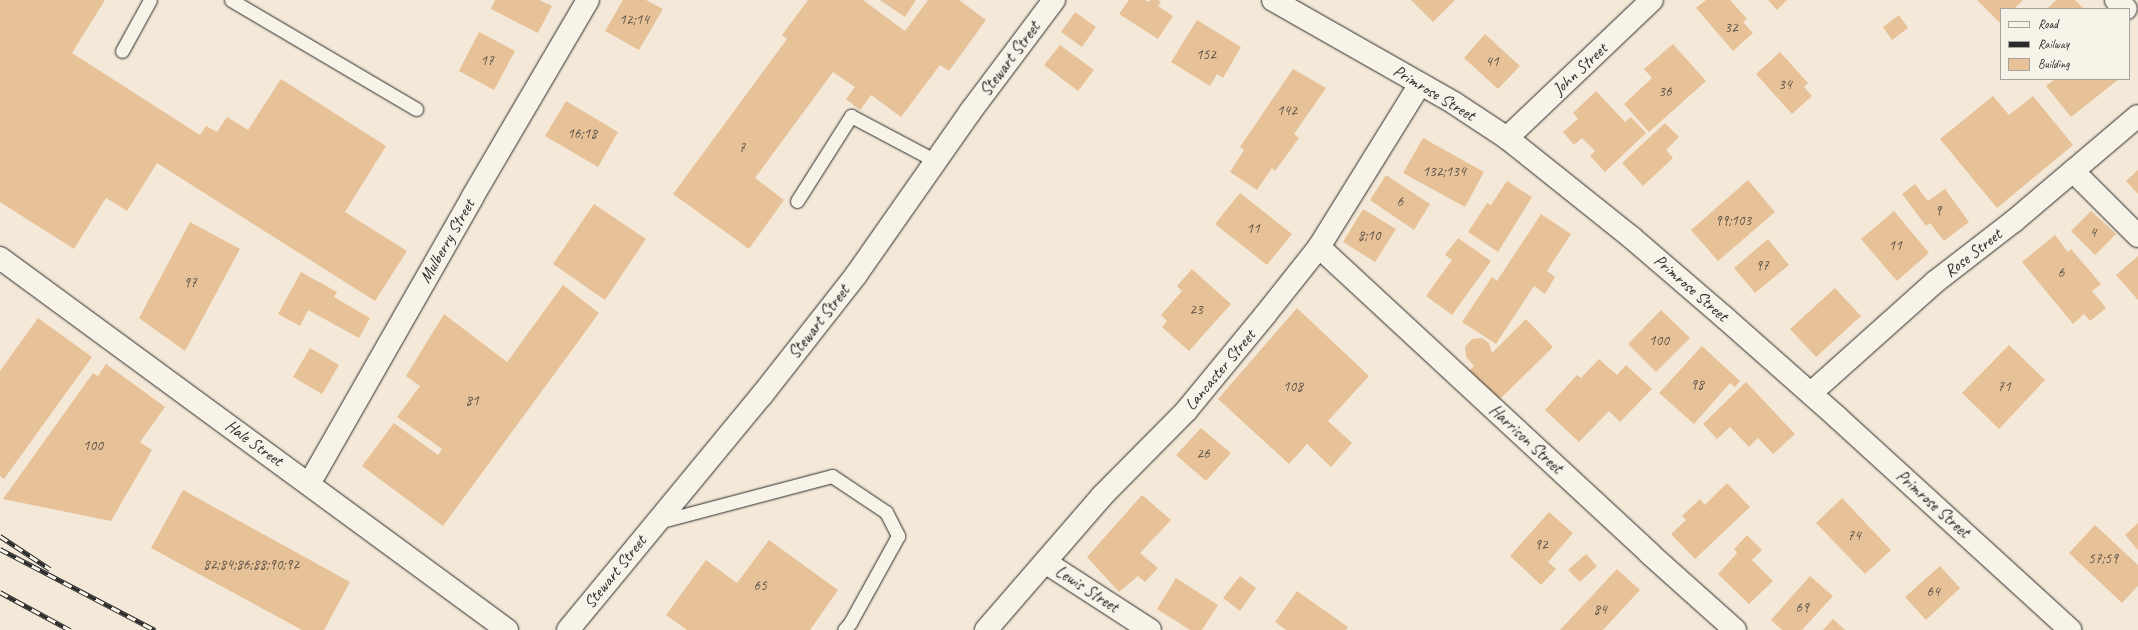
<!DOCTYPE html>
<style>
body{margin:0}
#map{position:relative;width:2138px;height:630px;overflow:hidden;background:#f4e9d8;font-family:Caveat,sans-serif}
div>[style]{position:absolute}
.building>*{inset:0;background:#e7c298}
.roads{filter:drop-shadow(0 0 1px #2b2b2b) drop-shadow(0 0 1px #2b2b2b)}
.service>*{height:13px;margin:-6.5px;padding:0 6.5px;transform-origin:6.5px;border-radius:6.5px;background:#f7f3e8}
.minor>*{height:22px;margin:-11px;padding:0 11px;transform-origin:11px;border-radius:11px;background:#f7f3e8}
.secondary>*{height:22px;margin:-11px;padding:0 11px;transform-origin:11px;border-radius:11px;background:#f7f3e8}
.rail>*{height:4.5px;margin-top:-2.25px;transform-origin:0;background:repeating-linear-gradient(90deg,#f7f3e8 0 9px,#2b2b2b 0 18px);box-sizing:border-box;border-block:1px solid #2b2b2b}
span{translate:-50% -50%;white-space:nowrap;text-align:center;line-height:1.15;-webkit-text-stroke:3px #f7f3e8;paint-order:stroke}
.number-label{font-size:15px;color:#5a5146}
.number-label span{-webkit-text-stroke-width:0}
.street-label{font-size:17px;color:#2b2b2b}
.legend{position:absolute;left:2000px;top:8px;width:130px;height:72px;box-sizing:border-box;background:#f7f3e8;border:1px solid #a5a39c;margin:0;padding:5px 7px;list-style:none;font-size:12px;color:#2b2b2b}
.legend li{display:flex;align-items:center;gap:8px;height:20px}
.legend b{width:20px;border:1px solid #a5a39c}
</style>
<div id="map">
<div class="building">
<div style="clip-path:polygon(0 0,105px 0,72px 53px,200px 135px,206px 126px,217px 132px,227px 117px,248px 130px,281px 79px,386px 146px,345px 212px,407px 251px,375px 301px,157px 163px,127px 211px,106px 198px,74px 249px,0 202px)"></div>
<div style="clip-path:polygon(495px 0,539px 0,552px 6px,538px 33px,491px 9px)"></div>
<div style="clip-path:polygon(623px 0,646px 0,663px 9px,639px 50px,605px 31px)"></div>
<div style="clip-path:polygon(808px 0,863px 0,905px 31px,928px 0,959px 0,986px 20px,949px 71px,940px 65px,901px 117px,871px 95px,860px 110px,846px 99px,855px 87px,833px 72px,755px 178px,784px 200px,749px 249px,673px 194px,787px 39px,782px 35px)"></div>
<div style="clip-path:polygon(880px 0,916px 0,905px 17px)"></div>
<div style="clip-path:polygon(1129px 0,1145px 0,1148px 2px,1150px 0,1158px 0,1161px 2px,1158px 6px,1173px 16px,1158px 39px,1119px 14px)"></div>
<div style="clip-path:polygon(1411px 0,1455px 0,1433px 22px)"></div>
<div style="clip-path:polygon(1706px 0,1730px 0,1747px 19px,1743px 22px,1753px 33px,1733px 51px,1696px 8px)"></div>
<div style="clip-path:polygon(1768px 0,1787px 0,1777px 10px)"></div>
<div style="clip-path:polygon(1977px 0,2023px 0,2014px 9px,2001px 9px,2000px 23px)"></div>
<div style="clip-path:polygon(2056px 0,2075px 0,2084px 9px,2047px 9px)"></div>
<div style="clip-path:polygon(1075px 12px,1096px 27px,1082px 47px,1061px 32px)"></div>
<div style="clip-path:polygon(1899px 15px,1908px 28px,1892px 40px,1883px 27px)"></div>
<div style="clip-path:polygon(1197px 20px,1241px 47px,1223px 78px,1217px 74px,1210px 86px,1171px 62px)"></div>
<div style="clip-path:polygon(479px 32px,515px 51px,494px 90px,459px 71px)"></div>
<div style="clip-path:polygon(1485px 34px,1520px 66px,1498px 89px,1464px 58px)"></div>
<div style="clip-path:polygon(1673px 44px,1706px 81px,1649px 132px,1624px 104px,1652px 78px,1644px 69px)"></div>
<div style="clip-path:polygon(1060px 45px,1094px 70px,1078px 91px,1044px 65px)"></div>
<div style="clip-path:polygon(1780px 52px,1808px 83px,1804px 87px,1812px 96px,1792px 114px,1756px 74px)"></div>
<div style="clip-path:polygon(1293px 69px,1326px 88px,1294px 134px,1299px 138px,1275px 171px,1272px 168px,1257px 190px,1230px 172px,1244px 150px,1240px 147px)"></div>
<div style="clip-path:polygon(2055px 79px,2119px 79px,2071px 117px,2046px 86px)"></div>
<div style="clip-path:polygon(1596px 91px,1625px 122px,1631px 117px,1646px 133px,1605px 172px,1590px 156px,1595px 151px,1582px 138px,1574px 145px,1563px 132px,1578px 119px,1573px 113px)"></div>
<div style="clip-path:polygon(1993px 96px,2009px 115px,2033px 96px,2073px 145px,1997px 208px,1940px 139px)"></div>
<div style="clip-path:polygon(566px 101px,618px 132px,598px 167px,545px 136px)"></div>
<div style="clip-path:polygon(1665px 123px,1679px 137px,1666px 150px,1673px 158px,1643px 186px,1622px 163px)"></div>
<div style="clip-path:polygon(1423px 138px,1484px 172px,1465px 207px,1403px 173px)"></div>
<div style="clip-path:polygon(2138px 170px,2138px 194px,2126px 181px)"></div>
<div style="clip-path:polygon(1386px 175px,1430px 204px,1414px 230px,1370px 200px)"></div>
<div style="clip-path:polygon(1748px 180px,1775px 212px,1718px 261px,1691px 230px)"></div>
<div style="clip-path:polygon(1507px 181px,1532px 197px,1498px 252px,1468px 232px,1487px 203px,1491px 205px)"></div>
<div style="clip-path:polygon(1915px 184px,1928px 201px,1945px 189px,1969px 222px,1944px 241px,1930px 223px,1926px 226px,1902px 194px)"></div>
<div style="clip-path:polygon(1240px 193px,1292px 234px,1267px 265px,1215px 224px)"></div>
<div style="clip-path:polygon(594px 204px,646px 239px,605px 300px,553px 264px)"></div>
<div style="clip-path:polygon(1363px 209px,1396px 229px,1375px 262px,1343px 242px)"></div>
<div style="clip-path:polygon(1894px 211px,1929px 253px,1897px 281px,1861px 239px)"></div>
<div style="clip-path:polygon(2091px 211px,2116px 234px,2095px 255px,2071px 231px)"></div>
<div style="clip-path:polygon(1541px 214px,1571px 234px,1547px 271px,1555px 277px,1545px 294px,1534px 286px,1496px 344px,1462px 322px,1492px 277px,1497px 281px)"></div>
<div style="clip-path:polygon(190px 222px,240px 249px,185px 351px,139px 318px)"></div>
<div style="clip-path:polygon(2055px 235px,2068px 252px,2071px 249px,2101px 284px,2092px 291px,2106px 308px,2090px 321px,2084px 314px,2073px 324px,2022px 262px)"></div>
<div style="clip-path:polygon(1458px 238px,1491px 261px,1452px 315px,1426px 296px,1452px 260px,1445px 255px)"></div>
<div style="clip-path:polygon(1768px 239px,1789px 265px,1755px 293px,1734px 268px)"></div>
<div style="clip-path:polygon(2138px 256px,2138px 300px,2116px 275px)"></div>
<div style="clip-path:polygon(1192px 269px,1231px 304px,1189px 351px,1162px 327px,1167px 321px,1161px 315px,1182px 291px,1177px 286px)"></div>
<div style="clip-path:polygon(301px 272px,337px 292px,334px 297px,370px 318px,359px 338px,308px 310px,300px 326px,278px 314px)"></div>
<div style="clip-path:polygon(563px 285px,599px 313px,443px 526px,362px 466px,394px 423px,438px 455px,442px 449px,397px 417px,420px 386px,406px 376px,444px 314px,507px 362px)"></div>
<div style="clip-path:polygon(1835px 288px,1861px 316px,1816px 357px,1790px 329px)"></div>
<div style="clip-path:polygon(1297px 308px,1369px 376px,1328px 421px,1352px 443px,1331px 467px,1307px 444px,1289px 464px,1218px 399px)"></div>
<div style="clip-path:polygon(1661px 310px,1690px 338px,1656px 372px,1628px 344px)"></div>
<div style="clip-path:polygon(38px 318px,92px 357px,4px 479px,0 476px,0 371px)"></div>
<div style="clip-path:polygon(1526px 319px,1553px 347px,1498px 401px,1469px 371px,1474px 366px,1466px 357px,1465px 347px,1472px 339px,1482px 338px,1489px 343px,1492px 353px)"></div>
<div style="clip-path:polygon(2009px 345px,2045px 380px,1999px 429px,1962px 393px)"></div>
<div style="clip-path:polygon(1702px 346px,1740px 381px,1735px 387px,1730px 383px,1694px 424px,1659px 393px)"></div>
<div style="clip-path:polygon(310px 348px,339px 365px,322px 394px,293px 377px)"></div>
<div style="clip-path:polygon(1599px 359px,1617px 375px,1626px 365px,1652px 389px,1620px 422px,1609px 411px,1579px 442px,1545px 410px,1577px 375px,1581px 378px)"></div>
<div style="clip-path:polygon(106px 364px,165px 407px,140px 442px,152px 450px,111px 521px,3px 499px,93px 373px,98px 376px)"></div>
<div style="clip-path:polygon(1746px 382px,1795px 434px,1773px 454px,1758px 438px,1749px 447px,1730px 427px,1717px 439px,1703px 424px)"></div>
<div style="clip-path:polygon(1201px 428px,1231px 453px,1206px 481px,1176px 455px)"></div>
<div style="clip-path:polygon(1727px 483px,1750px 507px,1695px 559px,1671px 534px,1686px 520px,1682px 516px,1700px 499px,1705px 505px)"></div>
<div style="clip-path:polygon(183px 490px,350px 582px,324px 630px,302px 630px,151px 548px)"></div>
<div style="clip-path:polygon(1142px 495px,1171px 520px,1140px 553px,1158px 568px,1145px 582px,1138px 576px,1119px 592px,1087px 557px)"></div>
<div style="clip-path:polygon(1842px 498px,1891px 550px,1865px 574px,1816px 523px)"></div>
<div style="clip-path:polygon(1549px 512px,1573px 533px,1548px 562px,1556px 569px,1541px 585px,1510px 556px)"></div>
<div style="clip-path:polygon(2138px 523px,2138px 550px,2125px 535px)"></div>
<div style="clip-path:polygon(2095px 525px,2138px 565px,2138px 586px,2122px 603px,2069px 553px)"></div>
<div style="clip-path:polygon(1747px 535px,1762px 550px,1752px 560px,1773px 581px,1749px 604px,1718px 574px,1737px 553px,1734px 549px)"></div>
<div style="clip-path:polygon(769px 540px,838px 590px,810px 630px,687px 630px,666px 615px,706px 560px,737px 583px)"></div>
<div style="clip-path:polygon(1586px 554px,1597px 566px,1580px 582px,1568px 570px)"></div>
<div style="clip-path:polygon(1940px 566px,1960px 588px,1926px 620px,1905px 597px)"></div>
<div style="clip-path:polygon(1617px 569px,1640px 590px,1603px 630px,1560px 630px)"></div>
<div style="clip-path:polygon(1240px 576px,1256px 588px,1240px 611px,1223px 598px)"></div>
<div style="clip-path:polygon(1810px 576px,1833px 596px,1802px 630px,1782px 630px,1771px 620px)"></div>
<div style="clip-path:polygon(1176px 578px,1218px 605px,1202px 630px,1190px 630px,1157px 609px)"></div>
<div style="clip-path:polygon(1297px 591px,1348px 627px,1346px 630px,1286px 630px,1275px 622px)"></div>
<div style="clip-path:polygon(1833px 619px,1845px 630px,1823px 630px)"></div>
</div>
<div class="roads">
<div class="service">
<div style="left:231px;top:0;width:215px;rotate:30.5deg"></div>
<div style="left:122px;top:51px;width:58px;rotate:-61.2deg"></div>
<div style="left:797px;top:201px;width:101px;rotate:-57.6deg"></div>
<div style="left:851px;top:116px;width:96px;rotate:27.9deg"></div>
<div style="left:658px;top:522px;width:180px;rotate:-14.8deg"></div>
<div style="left:832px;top:476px;width:65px;rotate:33.7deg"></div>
<div style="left:886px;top:512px;width:27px;rotate:63deg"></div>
<div style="left:898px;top:536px;width:99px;rotate:118.9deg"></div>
<div style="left:850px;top:623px;width:9px;rotate:131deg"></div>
</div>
<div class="minor">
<div style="left:2116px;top:0;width:13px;rotate:42deg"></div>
<div style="left:1507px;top:138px;width:200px;rotate:-43.6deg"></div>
<div style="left:2073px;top:171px;width:92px;rotate:45deg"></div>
<div style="left:1319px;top:247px;width:451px;rotate:42.8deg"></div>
<div style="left:1650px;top:554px;width:114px;rotate:41.8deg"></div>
<div style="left:0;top:258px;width:629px;rotate:36.27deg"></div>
<div style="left:1811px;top:393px;width:166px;rotate:-41.8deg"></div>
<div style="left:1935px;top:282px;width:100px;rotate:-37.7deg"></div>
<div style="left:2014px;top:221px;width:162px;rotate:-40.3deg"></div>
<div style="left:309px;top:484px;width:331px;rotate:-60.3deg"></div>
<div style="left:473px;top:196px;width:227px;rotate:-59.6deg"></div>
<div style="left:1045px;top:562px;width:125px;rotate:32.9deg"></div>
<div style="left:568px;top:630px;width:305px;rotate:-50.5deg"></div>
<div style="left:762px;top:395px;width:152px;rotate:-51.9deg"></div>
<div style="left:856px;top:275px;width:199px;rotate:-55deg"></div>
<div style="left:970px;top:112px;width:140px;rotate:-53.1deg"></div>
<div style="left:986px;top:630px;width:177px;rotate:-49.1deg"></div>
<div style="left:1102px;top:496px;width:120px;rotate:-45.3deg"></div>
<div style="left:1186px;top:411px;width:124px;rotate:-50.5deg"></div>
<div style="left:1265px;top:315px;width:87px;rotate:-51.5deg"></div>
<div style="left:1319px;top:247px;width:192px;rotate:-58.2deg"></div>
</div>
<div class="secondary">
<div style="left:1273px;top:0;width:208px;rotate:29.6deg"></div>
<div style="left:1454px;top:103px;width:64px;rotate:33.4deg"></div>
<div style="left:1507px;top:138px;width:159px;rotate:38.6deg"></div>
<div style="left:1631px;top:237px;width:123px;rotate:40.7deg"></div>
<div style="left:1724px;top:317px;width:151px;rotate:41.5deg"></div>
<div style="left:1837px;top:417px;width:316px;rotate:42.4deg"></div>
</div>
</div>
<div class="rail">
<div style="left:0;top:536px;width:60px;rotate:33.4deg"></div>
<div style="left:0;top:549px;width:175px;rotate:27.6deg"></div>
<div style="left:0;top:592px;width:80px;rotate:28.5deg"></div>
</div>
<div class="number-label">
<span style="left:634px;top:20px">12;14</span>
<span style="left:1731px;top:28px">32</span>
<span style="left:1206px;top:55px">152</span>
<span style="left:487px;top:61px">17</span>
<span style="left:1492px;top:62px">41</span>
<span style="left:1785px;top:85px">34</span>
<span style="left:1665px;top:92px">36</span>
<span style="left:1287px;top:111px">142</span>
<span style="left:582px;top:134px">16;18</span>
<span style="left:742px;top:148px">7</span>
<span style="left:1444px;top:172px">132;134</span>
<span style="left:1400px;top:202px">6</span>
<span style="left:1938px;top:211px">9</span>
<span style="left:1733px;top:221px">99;103</span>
<span style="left:1253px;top:229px">11</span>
<span style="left:2093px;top:233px">4</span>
<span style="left:1369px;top:236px">8;10</span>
<span style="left:1895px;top:246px">11</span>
<span style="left:1762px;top:266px">97</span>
<span style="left:2061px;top:273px">6</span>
<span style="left:190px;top:283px">97</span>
<span style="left:1196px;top:310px">23</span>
<span style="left:1659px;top:341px">100</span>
<span style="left:1697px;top:385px">98</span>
<span style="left:1293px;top:387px">108</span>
<span style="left:2004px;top:387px">71</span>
<span style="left:472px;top:401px">81</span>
<span style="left:93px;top:446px">100</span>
<span style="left:1203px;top:454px">26</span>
<span style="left:1854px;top:536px">74</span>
<span style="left:1541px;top:545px">92</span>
<span style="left:2103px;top:559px">57;59</span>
<span style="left:251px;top:565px">82;84;86;88;90;92</span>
<span style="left:760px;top:586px">65</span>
<span style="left:1933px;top:592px">64</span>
<span style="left:1802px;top:608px">69</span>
<span style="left:1600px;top:610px">84</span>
</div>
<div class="street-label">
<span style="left:1010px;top:59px;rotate:-53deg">Stewart Street</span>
<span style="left:1580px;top:69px;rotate:-43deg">John Street</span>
<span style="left:1434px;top:93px;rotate:31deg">Primrose Street</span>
<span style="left:447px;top:241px;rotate:-60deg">Mulberry Street</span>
<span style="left:1973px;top:253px;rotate:-38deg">Rose Street</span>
<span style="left:1691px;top:288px;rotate:41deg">Primrose Street</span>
<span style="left:819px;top:322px;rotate:-52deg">Stewart Street</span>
<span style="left:1220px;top:370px;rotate:-50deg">Lancaster Street</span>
<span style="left:1526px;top:439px;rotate:43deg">Harrison Street</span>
<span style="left:254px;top:443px;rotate:36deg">Hale Street</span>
<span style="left:1933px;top:504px;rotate:42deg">Primrose Street</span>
<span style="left:615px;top:572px;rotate:-51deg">Stewart Street</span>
<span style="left:1087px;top:589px;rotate:33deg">Lewis Street</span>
</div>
<ul class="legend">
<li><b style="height:5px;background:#f7f3e8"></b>Road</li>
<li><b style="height:5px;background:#2b2b2b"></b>Railway</li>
<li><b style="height:11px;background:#e7c298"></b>Building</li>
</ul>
</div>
